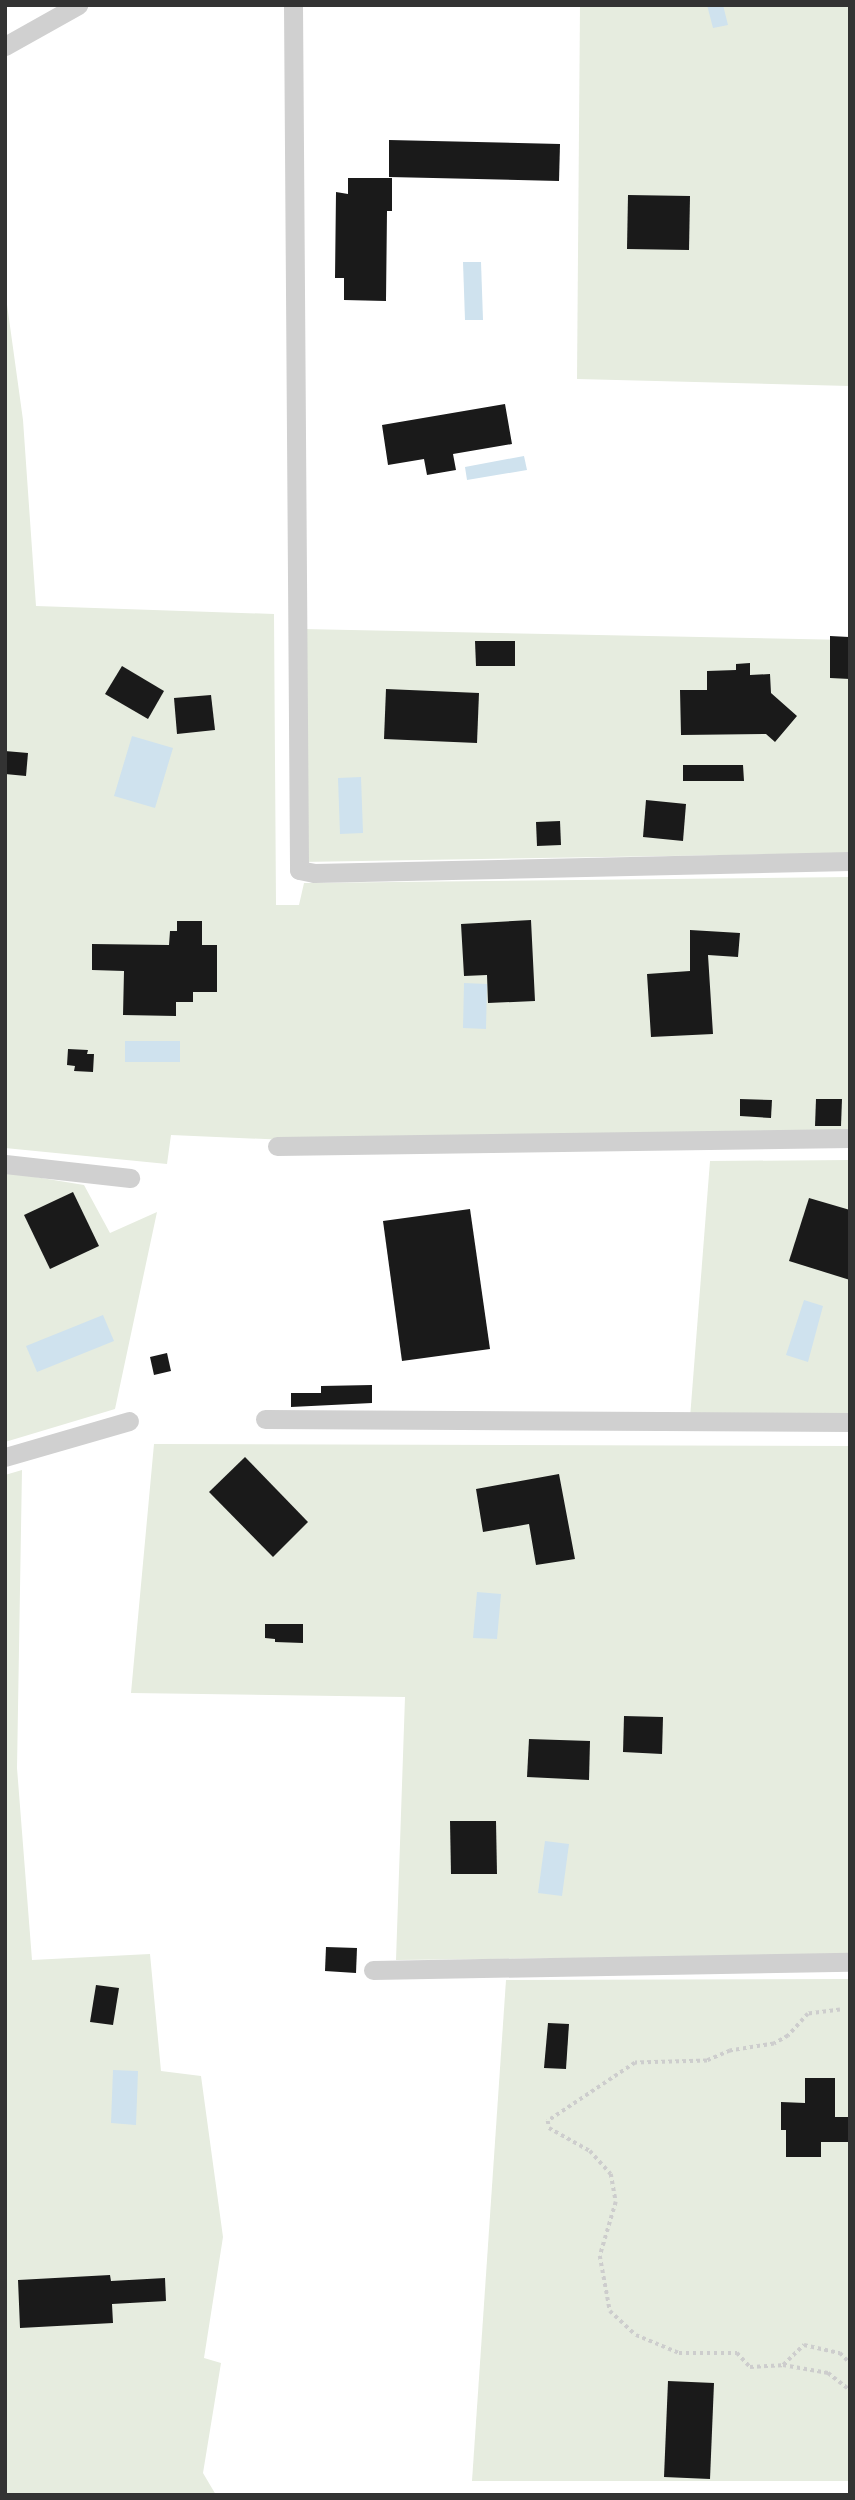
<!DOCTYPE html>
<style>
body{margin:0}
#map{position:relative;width:855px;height:2500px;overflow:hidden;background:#fff;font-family:"Golos Text",sans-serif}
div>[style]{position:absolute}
.green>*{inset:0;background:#e6ecdf}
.water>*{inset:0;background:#cfe2ee}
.building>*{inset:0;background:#1a1a1a}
.path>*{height:3.5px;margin-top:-1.75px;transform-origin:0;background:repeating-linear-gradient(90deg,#cdcdcd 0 3.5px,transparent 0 7px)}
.street>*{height:19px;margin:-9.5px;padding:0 9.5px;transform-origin:9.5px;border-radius:9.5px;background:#d0d0d0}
span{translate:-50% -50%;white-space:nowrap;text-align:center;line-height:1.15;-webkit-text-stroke:7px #fff;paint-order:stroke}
.frame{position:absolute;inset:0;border:7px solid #333;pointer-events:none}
</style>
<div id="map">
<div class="green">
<div style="clip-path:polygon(580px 5px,850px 5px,850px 386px,577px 379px)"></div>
<div style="clip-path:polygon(5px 290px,23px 420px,36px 606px,274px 614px,276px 905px,299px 905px,304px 883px,850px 877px,850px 1133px,310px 1141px,171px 1135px,167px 1164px,5px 1148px)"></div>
<div style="clip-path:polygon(302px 629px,850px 640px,850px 853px,301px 862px)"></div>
<div style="clip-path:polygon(850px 1160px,850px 1418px,690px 1418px,710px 1161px)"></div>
<div style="clip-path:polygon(5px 1172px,84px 1185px,110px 1233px,157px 1212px,115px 1409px,5px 1442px)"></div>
<div style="clip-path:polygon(154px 1444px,850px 1446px,850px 1955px,396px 1960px,405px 1697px,131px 1693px)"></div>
<div style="clip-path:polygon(22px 1470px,17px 1768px,32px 1960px,150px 1954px,161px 2071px,201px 2076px,223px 2237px,204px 2358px,221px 2363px,203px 2473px,216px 2495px,5px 2495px,5px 1475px)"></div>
<div style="clip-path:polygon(850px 1979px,850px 2481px,472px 2481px,506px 1980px)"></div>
</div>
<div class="water">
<div style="clip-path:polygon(707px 5px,723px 5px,728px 25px,713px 28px)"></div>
<div style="clip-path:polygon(463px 262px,481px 262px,483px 320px,465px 320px)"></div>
<div style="clip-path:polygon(524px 456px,527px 470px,467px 480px,465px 467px)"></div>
<div style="clip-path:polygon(132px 736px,173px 748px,155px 808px,114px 796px)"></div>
<div style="clip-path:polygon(361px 777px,363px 833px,340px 834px,338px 778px)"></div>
<div style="clip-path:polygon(464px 983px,487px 984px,486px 1029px,463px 1028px)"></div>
<div style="clip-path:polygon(125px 1041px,180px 1041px,180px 1062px,125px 1062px)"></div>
<div style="clip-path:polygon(804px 1300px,823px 1306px,808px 1362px,786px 1355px)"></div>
<div style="clip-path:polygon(103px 1315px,114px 1341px,37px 1372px,26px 1346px)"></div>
<div style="clip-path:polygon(477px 1592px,501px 1594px,497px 1639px,473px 1638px)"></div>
<div style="clip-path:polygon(545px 1841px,569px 1844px,562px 1896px,538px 1893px)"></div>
<div style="clip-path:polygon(113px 2070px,138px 2071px,136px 2125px,111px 2123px)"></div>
</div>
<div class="building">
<div style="clip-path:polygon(389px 140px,560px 144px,559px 181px,389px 177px)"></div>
<div style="clip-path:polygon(348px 178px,392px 178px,392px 211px,387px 211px,386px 301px,344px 300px,344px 278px,335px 278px,336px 192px,348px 194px)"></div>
<div style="clip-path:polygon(628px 195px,690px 196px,689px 250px,627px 249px)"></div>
<div style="clip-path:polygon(505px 404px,512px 444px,453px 454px,456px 470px,427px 475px,424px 459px,388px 465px,382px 425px)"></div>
<div style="clip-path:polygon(830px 636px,849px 637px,850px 679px,830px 678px)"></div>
<div style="clip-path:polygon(475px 641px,515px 641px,515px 666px,476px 666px)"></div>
<div style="clip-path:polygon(750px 663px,750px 675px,770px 674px,771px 693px,797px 716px,775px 742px,766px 734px,681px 735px,680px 690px,707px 690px,707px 671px,736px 670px,736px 664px)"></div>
<div style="clip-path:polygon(122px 666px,164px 691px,148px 719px,105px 694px)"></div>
<div style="clip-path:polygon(386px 689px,479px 693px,477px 743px,384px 739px)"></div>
<div style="clip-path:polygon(211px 695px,215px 730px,177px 734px,174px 698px)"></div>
<div style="clip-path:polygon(5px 751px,28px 753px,26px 776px,5px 774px)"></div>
<div style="clip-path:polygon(683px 765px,743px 765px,744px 781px,683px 781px)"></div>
<div style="clip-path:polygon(646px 800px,686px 804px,683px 841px,643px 837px)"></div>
<div style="clip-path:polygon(560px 821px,561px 845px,537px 846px,536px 822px)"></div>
<div style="clip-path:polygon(531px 920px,535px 1001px,488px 1003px,487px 975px,464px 976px,461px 924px)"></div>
<div style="clip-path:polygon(177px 921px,202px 921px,202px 945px,217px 945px,217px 992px,193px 992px,193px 1002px,176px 1002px,176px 1016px,123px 1015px,124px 971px,92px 970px,92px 944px,169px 945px,170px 931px,177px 931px)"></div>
<div style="clip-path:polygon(690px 930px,740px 933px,738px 957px,708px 955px,713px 1034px,651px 1037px,647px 974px,690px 971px)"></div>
<div style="clip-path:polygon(68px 1049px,88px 1050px,87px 1054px,94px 1054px,93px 1072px,74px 1071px,75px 1066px,67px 1065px)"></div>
<div style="clip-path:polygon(740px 1099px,772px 1100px,771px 1118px,740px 1116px)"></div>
<div style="clip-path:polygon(816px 1099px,842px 1099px,841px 1126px,815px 1126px)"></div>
<div style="clip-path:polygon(73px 1192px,99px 1246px,50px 1269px,24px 1215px)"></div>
<div style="clip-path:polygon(809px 1198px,850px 1210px,850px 1280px,789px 1261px)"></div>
<div style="clip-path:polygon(470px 1209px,490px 1349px,402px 1361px,383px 1221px)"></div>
<div style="clip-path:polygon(167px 1353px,171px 1371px,154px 1375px,150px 1357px)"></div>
<div style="clip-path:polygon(372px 1385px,372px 1403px,291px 1407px,291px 1393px,321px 1393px,321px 1386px)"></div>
<div style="clip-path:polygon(245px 1457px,308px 1522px,273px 1557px,209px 1492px)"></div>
<div style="clip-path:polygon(559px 1474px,575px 1559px,536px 1565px,529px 1524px,483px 1532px,476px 1489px)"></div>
<div style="clip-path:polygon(265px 1624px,303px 1624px,303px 1643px,275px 1642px,275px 1639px,265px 1638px)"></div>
<div style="clip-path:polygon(624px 1716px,663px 1717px,662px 1754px,623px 1752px)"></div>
<div style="clip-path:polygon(529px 1739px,590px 1741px,589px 1780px,527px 1777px)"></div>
<div style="clip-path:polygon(450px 1821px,496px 1821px,497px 1874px,451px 1874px)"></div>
<div style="clip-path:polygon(326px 1947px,357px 1948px,356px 1973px,325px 1971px)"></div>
<div style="clip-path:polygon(96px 1985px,119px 1988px,113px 2025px,90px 2022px)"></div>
<div style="clip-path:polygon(548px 2023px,569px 2024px,566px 2069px,544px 2068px)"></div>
<div style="clip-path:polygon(805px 2078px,835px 2078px,835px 2117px,850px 2117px,850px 2142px,821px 2142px,821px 2157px,786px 2157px,786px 2130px,781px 2130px,781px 2102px,805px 2103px)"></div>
<div style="clip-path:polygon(110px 2275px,111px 2281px,165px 2278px,166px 2301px,112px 2304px,113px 2323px,20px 2328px,18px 2280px)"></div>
<div style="clip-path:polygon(668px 2381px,714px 2383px,710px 2479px,664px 2477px)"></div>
</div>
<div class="path">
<div style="left:840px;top:2010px;width:32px;rotate:173deg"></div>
<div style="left:808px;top:2014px;width:30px;rotate:132deg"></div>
<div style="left:788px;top:2036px;width:16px;rotate:150deg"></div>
<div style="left:774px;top:2044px;width:45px;rotate:171deg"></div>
<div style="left:730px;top:2051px;width:25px;rotate:157deg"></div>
<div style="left:707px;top:2061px;width:72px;rotate:178.4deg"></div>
<div style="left:635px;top:2063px;width:105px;rotate:146.3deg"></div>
<div style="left:548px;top:2121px;width:7px;rotate:82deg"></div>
<div style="left:549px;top:2128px;width:47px;rotate:29.3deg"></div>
<div style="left:590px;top:2151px;width:31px;rotate:48deg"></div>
<div style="left:611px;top:2174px;width:28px;rotate:80deg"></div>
<div style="left:616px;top:2202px;width:56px;rotate:106.5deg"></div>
<div style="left:600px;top:2256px;width:56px;rotate:79.7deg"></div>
<div style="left:610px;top:2311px;width:35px;rotate:43deg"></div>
<div style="left:636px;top:2335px;width:47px;rotate:22.7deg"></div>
<div style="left:679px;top:2353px;width:58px"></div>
<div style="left:737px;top:2353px;width:19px;rotate:47deg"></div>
<div style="left:750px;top:2367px;width:33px;rotate:-3deg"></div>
<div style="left:783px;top:2365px;width:46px;rotate:10.1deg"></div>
<div style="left:828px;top:2373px;width:28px;rotate:38deg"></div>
<div style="left:783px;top:2365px;width:29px;rotate:-44deg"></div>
<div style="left:804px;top:2345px;width:37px;rotate:13deg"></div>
<div style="left:840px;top:2353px;width:14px;rotate:45deg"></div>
</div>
<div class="street">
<div style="left:293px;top:5px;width:865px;rotate:89.6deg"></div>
<div style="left:299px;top:870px;width:15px;rotate:11deg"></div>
<div style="left:314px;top:873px;width:536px;rotate:-1.28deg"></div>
<div style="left:5px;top:46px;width:84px;rotate:-29.3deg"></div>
<div style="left:277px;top:1146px;width:573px;rotate:-0.8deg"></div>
<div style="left:5px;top:1164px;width:126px;rotate:6.4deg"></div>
<div style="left:265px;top:1419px;width:585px;rotate:0.29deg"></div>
<div style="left:5px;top:1457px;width:129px;rotate:-16.2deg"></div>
<div style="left:373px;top:1970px;width:477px;rotate:-1deg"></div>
</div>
<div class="frame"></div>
</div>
